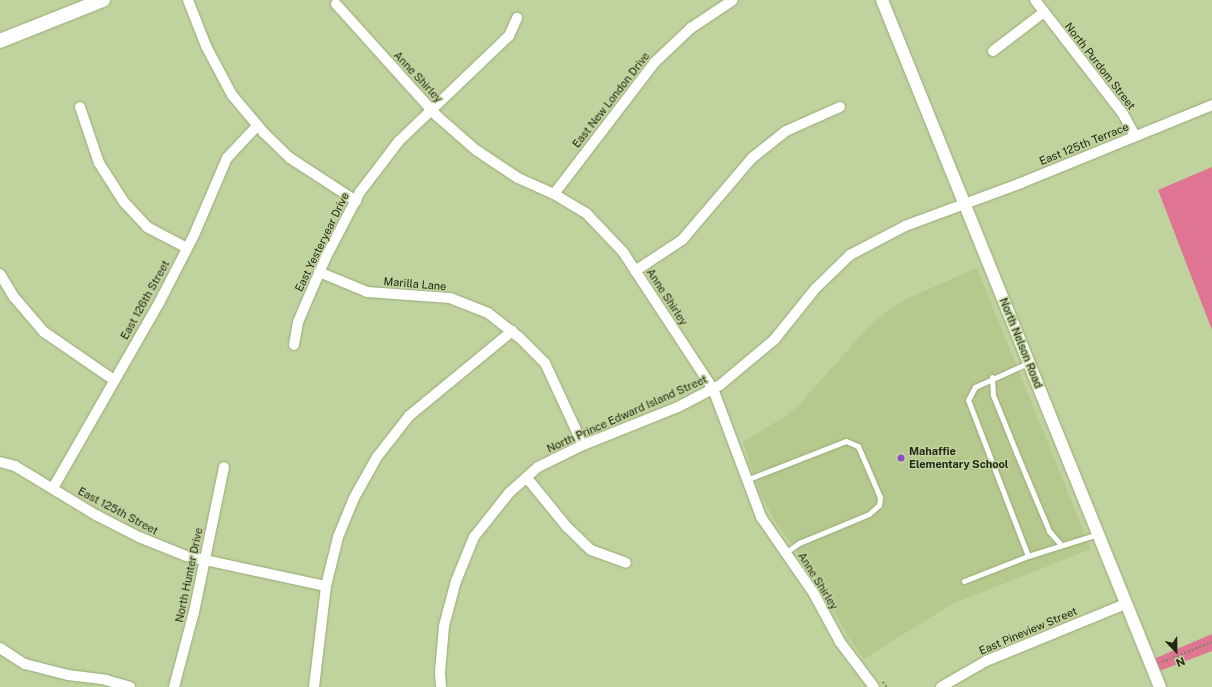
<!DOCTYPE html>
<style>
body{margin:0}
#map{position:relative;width:1212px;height:687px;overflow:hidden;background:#c0d39e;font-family:"Public Sans",sans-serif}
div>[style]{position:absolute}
.built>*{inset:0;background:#b5c98e}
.green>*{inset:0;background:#df7593}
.path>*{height:1.5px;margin-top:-0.75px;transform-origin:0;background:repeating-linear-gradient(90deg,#7a8761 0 2px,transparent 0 4px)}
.roads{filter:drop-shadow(0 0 1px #97a976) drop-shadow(0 0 1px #97a976)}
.service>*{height:5px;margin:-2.5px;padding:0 2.5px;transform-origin:2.5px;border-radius:2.5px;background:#fff}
.minor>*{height:10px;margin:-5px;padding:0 5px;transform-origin:5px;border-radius:5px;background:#fff}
.tertiary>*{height:12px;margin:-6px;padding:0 6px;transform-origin:6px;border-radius:6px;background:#fff}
.secondary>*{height:14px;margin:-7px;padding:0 7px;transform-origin:7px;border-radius:7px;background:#fff}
.dots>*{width:11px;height:11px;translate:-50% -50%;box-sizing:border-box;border:2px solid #c0d39e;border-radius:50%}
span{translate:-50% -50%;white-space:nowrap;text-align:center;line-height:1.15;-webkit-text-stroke:3px #c0d39e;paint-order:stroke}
.street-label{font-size:11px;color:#222814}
.poi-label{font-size:11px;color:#222814;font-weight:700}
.left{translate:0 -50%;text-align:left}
.north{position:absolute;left:1156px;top:631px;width:40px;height:40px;-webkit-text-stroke:3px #c0d39e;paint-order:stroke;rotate:158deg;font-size:11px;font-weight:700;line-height:16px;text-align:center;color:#222814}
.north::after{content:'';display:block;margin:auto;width:14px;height:18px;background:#222814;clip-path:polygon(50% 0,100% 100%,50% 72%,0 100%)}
</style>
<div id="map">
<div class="built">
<div style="clip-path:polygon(977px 268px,1091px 549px,952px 604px,864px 659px,847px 635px,820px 583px,774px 520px,757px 486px,743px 442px,787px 415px,798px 406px,869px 326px,886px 312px,908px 298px)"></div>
</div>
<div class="green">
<div style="clip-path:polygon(1212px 167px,1212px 330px,1158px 190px)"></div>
<div style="clip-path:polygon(1212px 634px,1212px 651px,1154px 673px,1149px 661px)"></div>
</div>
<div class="path">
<div style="left:805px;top:562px;width:32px;rotate:55deg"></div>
<div style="left:1162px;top:662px;width:54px;rotate:-21.8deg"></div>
<div style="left:883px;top:682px;width:6px;rotate:51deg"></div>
</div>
<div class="roads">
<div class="service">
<div style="left:992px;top:377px;width:18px;rotate:87deg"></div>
<div style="left:993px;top:395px;width:61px;rotate:68deg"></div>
<div style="left:1016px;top:452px;width:86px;rotate:67.3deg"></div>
<div style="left:1049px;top:531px;width:18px;rotate:49deg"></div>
<div style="left:746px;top:480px;width:107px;rotate:-21.3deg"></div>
<div style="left:846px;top:441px;width:13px;rotate:23deg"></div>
<div style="left:858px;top:446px;width:56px;rotate:66.7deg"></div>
<div style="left:880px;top:497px;width:8px;rotate:97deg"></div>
<div style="left:879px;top:505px;width:13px;rotate:138deg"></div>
<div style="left:869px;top:514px;width:76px;rotate:157.5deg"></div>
<div style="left:799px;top:543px;width:16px;rotate:145deg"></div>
<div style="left:1028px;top:556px;width:167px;rotate:-111deg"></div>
<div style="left:968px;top:400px;width:15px;rotate:-62deg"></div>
<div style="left:975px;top:387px;width:58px;rotate:-24.4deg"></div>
<div style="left:964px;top:581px;width:69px;rotate:-21.3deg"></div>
<div style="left:1028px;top:556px;width:73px;rotate:-17.4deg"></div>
</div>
<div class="minor">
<div style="left:188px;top:0;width:49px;rotate:68.6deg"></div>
<div style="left:206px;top:46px;width:55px;rotate:62deg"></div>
<div style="left:232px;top:95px;width:50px;rotate:49.9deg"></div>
<div style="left:264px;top:133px;width:36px;rotate:44deg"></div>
<div style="left:290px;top:158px;width:79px;rotate:33.1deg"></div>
<div style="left:1035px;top:0;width:144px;rotate:52.3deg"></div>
<div style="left:1123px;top:114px;width:25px;rotate:61deg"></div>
<div style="left:336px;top:4px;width:151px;rotate:48deg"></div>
<div style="left:437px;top:116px;width:52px;rotate:41.1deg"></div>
<div style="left:476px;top:150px;width:50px;rotate:33.7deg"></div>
<div style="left:518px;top:178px;width:39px;rotate:24deg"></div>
<div style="left:554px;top:194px;width:37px;rotate:31deg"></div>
<div style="left:586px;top:213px;width:54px;rotate:46.5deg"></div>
<div style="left:623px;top:252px;width:164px;rotate:56.7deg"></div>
<div style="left:713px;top:389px;width:137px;rotate:69.4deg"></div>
<div style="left:761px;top:517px;width:91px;rotate:55.3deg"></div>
<div style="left:813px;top:592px;width:57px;rotate:61.6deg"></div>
<div style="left:840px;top:642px;width:56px;rotate:52.9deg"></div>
<div style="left:993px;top:51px;width:64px;rotate:-37.4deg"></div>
<div style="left:80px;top:107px;width:59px;rotate:71.3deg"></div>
<div style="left:99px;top:163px;width:46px;rotate:57.3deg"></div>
<div style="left:124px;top:202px;width:34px;rotate:47deg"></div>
<div style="left:147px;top:227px;width:45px;rotate:27.7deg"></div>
<div style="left:554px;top:194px;width:165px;rotate:-52.6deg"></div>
<div style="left:654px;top:63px;width:51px;rotate:-43.4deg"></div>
<div style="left:691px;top:28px;width:50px;rotate:-33.7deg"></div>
<div style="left:635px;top:271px;width:56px;rotate:-33.4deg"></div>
<div style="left:682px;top:240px;width:108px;rotate:-49.5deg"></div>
<div style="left:752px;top:158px;width:43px;rotate:-38.5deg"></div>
<div style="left:786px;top:131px;width:59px;rotate:-24deg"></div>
<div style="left:319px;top:272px;width:52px;rotate:22.6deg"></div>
<div style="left:367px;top:292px;width:83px;rotate:4.1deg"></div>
<div style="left:450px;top:298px;width:41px;rotate:21.5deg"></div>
<div style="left:488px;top:313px;width:39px;rotate:38deg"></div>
<div style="left:519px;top:337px;width:37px;rotate:45deg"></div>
<div style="left:545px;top:363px;width:90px;rotate:65.1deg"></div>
<div style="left:0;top:274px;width:27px;rotate:59deg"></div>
<div style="left:14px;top:297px;width:46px;rotate:49.4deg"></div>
<div style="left:44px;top:332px;width:85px;rotate:34.4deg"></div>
<div style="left:294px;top:345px;width:23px;rotate:-80deg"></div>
<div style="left:298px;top:322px;width:71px;rotate:-66.7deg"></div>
<div style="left:326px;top:257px;width:73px;rotate:-62.4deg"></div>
<div style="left:360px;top:192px;width:64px;rotate:-52.6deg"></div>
<div style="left:399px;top:141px;width:152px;rotate:-43.7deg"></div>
<div style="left:509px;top:36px;width:20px;rotate:-66deg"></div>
<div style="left:0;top:462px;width:16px;rotate:15deg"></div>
<div style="left:15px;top:466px;width:95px;rotate:31.2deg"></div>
<div style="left:96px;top:515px;width:48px;rotate:27.1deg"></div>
<div style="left:139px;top:537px;width:51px;rotate:22deg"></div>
<div style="left:186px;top:556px;width:143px;rotate:12.1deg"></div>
<div style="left:527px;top:478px;width:63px;rotate:50.8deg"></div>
<div style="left:567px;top:527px;width:33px;rotate:44deg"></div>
<div style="left:591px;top:550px;width:37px;rotate:20deg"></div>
<div style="left:53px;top:488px;width:215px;rotate:-60.2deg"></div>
<div style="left:160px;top:301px;width:74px;rotate:-62.7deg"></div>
<div style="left:194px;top:235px;width:84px;rotate:-66.8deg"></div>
<div style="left:227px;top:158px;width:44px;rotate:-46.8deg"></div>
<div style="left:0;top:648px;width:30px;rotate:33deg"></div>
<div style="left:25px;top:664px;width:44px;rotate:14.3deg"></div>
<div style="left:68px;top:675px;width:38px;rotate:7deg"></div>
<div style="left:106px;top:680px;width:25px;rotate:16deg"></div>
<div style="left:174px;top:687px;width:78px;rotate:-75.1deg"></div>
<div style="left:194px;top:612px;width:148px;rotate:-78.3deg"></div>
<div style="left:314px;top:687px;width:102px;rotate:-83.2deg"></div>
<div style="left:326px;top:586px;width:50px;rotate:-76.2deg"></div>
<div style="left:338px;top:537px;width:42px;rotate:-67.7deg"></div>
<div style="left:354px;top:498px;width:47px;rotate:-60.7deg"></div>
<div style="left:377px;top:457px;width:52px;rotate:-52deg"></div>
<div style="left:409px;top:416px;width:134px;rotate:-39.5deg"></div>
<div style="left:441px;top:687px;width:15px;rotate:-94deg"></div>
<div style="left:440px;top:672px;width:46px;rotate:-85deg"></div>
<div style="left:444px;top:626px;width:47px;rotate:-75.1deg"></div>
<div style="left:456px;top:581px;width:48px;rotate:-67.8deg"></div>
<div style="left:474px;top:537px;width:56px;rotate:-51.5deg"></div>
<div style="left:509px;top:493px;width:39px;rotate:-42deg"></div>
<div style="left:538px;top:467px;width:50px;rotate:-26.1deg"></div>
<div style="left:583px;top:445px;width:102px;rotate:-21.8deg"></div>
<div style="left:678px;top:407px;width:47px;rotate:-27.6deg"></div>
<div style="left:720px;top:385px;width:70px;rotate:-39.8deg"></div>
<div style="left:774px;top:340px;width:65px;rotate:-51.2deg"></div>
<div style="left:815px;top:289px;width:49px;rotate:-44.2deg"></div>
<div style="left:850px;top:255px;width:62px;rotate:-27.8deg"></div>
<div style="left:905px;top:226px;width:124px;rotate:-20.3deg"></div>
<div style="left:1021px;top:183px;width:206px;rotate:-22.2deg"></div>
<div style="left:941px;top:687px;width:52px;rotate:-30deg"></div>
<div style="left:986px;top:661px;width:151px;rotate:-22.2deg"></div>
</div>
<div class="tertiary">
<div style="left:882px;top:0;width:741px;rotate:67.97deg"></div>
</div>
<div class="secondary">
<div style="left:0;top:41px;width:111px;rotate:-21.7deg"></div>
</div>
</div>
<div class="dots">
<div style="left:901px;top:458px;background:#8a50c7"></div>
</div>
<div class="street-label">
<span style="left:1100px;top:66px;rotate:52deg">North Purdom Street</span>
<span style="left:418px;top:77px;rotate:47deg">Anne Shirley</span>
<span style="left:611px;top:100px;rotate:-52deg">East New London Drive</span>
<span style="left:1084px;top:144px;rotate:-22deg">East 125th Terrace</span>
<span style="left:322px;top:242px;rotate:-64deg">East Yesteryear Drive</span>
<span style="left:415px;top:284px;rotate:5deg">Marilla Lane</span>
<span style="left:667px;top:297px;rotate:57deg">Anne Shirley</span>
<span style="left:145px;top:300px;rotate:-61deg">East 126th Street</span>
<span style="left:1021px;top:343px;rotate:68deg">North Nelson Road</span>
<span style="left:627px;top:414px;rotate:-24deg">North Prince Edward Island Street</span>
<span style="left:118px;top:511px;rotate:28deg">East 125th Street</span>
<span style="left:189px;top:575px;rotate:-78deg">North Hunter Drive</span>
<span style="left:818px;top:581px;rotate:58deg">Anne Shirley</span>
<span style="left:1028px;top:631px;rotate:-23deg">East Pineview Street</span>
</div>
<div class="poi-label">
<span class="left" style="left:909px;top:458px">Mahaffie<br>Elementary School</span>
</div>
<div class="north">N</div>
</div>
